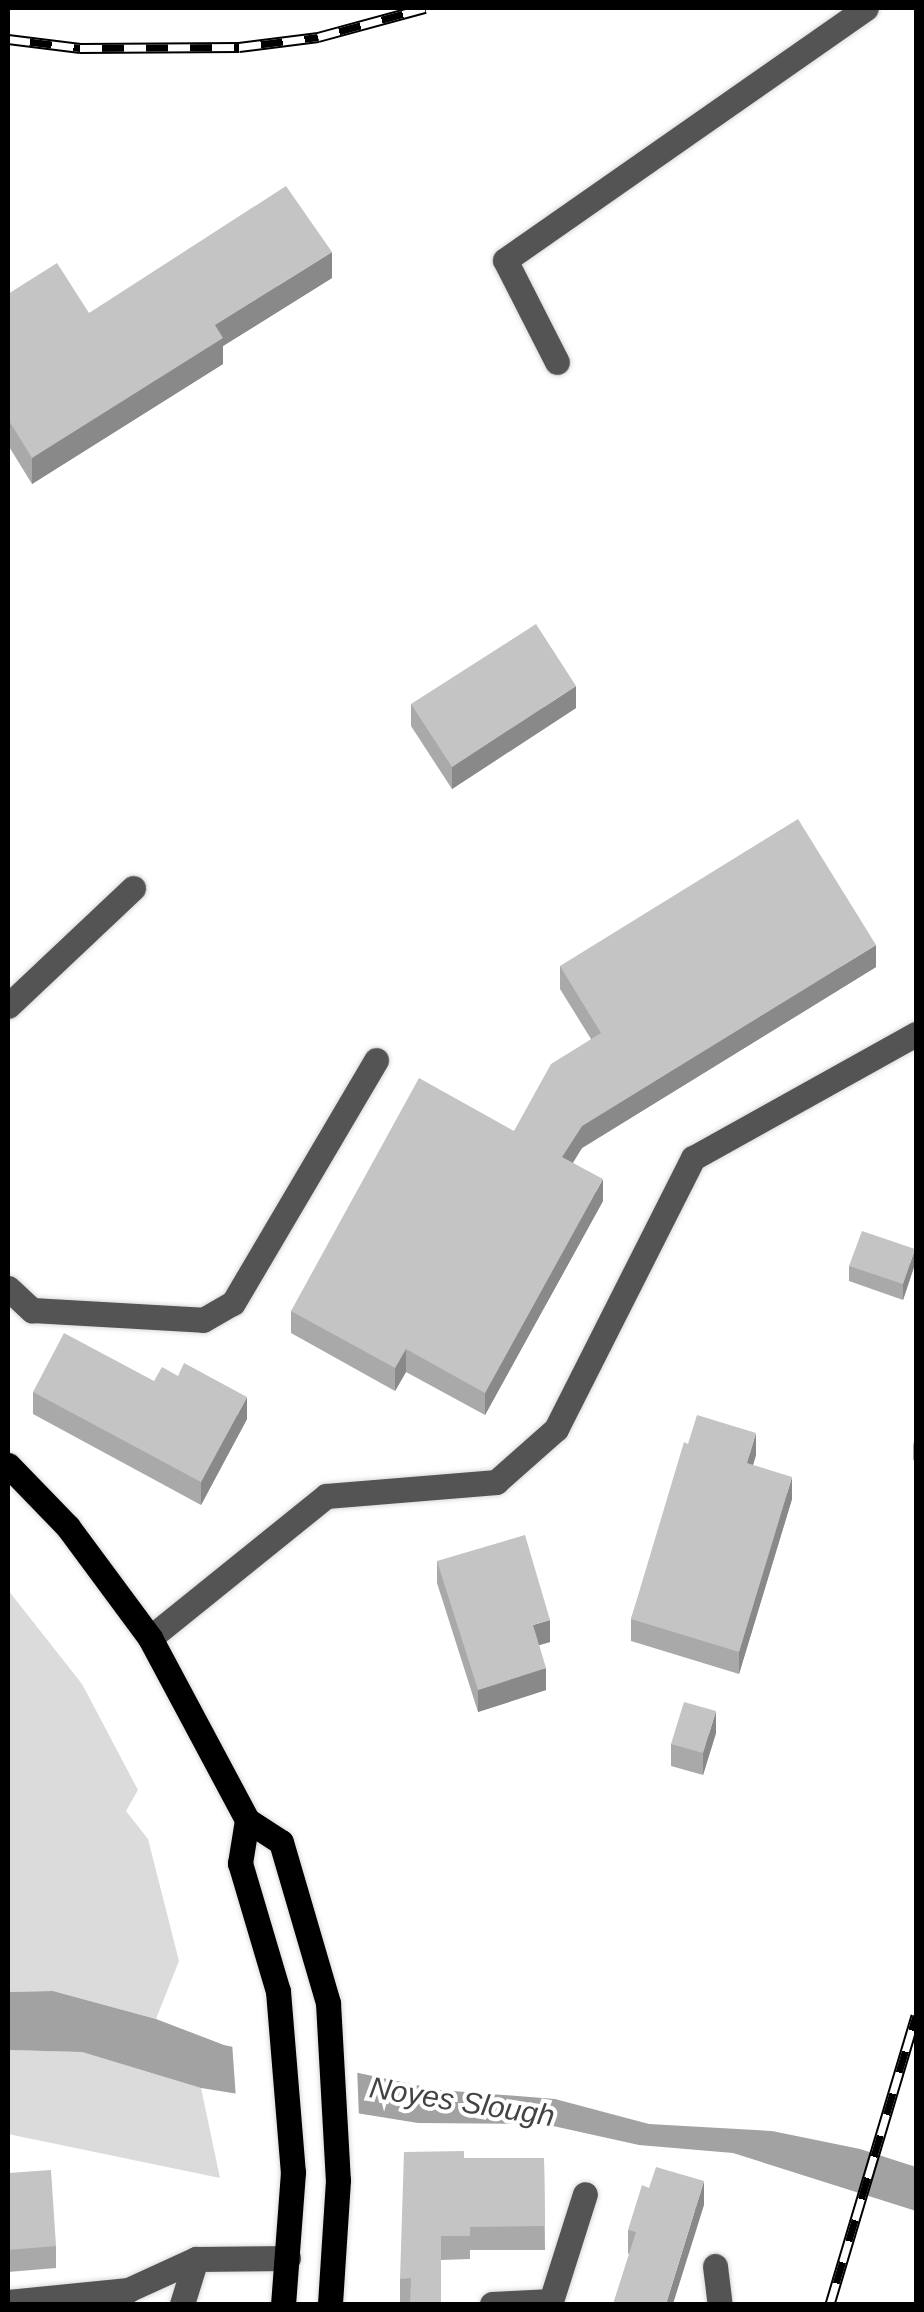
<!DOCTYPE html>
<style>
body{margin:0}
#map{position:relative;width:924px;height:2312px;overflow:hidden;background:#fff;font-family:Helvetica,sans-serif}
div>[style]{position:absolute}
.green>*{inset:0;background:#dbdbdb}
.water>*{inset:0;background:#a2a2a2}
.pier>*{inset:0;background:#fff}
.roads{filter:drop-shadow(0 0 2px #dbdbdb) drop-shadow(0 0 2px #dbdbdb)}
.minor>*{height:25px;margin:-12.5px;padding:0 12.5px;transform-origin:12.5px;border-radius:12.5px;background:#545454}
.major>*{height:25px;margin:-12.5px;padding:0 12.5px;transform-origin:12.5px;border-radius:12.5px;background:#000}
.rail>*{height:11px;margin-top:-5.5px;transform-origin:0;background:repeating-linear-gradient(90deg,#fff 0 22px,#000 0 44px);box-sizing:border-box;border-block:2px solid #000}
.wall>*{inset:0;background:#a9a9a9}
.shaded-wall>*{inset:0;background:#898989}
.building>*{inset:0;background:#c4c4c4}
span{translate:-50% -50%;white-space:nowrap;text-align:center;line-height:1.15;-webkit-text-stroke:8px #fff;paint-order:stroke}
.water-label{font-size:30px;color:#434343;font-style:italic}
.frame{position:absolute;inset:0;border:10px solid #000;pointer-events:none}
</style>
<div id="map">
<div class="green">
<div style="clip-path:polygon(8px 1590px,82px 1684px,138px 1790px,126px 1811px,148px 1839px,179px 1961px,156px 2019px,53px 1991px,8px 1992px)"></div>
<div style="clip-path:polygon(8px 2050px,82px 2052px,201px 2088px,220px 2178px,8px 2134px)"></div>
</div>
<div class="water">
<div style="clip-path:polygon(53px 1991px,156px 2019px,224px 2045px,440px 2090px,555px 2099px,649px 2124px,772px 2131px,860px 2149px,916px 2167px,916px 2211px,733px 2153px,639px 2145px,544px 2124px,418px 2123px,201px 2088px,82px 2052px,8px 2050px,8px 1992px)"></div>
</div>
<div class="pier">
<div style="clip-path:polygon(232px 2042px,357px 2066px,359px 2118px,236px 2099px)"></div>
</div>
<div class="roads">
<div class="minor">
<div style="left:557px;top:362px;width:114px;rotate:-117deg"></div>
<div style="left:505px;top:260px;width:440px;rotate:-34.9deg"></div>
<div style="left:8px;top:1006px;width:172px;rotate:-43.3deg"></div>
<div style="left:8px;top:1288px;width:33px;rotate:43deg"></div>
<div style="left:32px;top:1310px;width:171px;rotate:3.3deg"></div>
<div style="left:203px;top:1320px;width:34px;rotate:-30deg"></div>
<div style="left:233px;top:1303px;width:282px;rotate:-59.5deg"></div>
<div style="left:150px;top:1638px;width:226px;rotate:-38.9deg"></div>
<div style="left:326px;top:1496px;width:171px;rotate:-4.7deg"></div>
<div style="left:496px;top:1482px;width:80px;rotate:-41.5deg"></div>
<div style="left:556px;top:1429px;width:304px;rotate:-63.2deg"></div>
<div style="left:693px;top:1158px;width:255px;rotate:-29.1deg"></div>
<div style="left:715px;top:2266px;width:38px;rotate:83deg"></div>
<div style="left:551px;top:2301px;width:112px;rotate:-72.4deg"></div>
<div style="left:8px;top:2302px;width:121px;rotate:-5.7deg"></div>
<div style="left:128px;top:2290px;width:75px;rotate:-24.5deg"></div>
<div style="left:196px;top:2259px;width:92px;rotate:-0.6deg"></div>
<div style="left:182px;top:2304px;width:47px;rotate:-72.7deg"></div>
<div style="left:492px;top:2304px;width:59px;rotate:-2.9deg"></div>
<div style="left:551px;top:2301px;width:3px;rotate:108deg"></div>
</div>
<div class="major">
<div style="left:8px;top:1465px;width:86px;rotate:45.9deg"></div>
<div style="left:68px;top:1527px;width:138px;rotate:53.5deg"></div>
<div style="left:150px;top:1638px;width:206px;rotate:61.9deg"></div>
<div style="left:247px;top:1820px;width:40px;rotate:32.9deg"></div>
<div style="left:281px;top:1842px;width:168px;rotate:73.7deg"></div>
<div style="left:328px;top:2003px;width:177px;rotate:86.8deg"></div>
<div style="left:338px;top:2180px;width:124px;rotate:93.7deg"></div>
<div style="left:247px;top:1820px;width:44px;rotate:99.2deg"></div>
<div style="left:240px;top:1863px;width:134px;rotate:73.5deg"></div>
<div style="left:278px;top:1991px;width:182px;rotate:85.3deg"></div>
<div style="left:293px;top:2172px;width:132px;rotate:94.3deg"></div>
</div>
</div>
<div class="rail">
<div style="left:8px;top:39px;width:73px;rotate:7.1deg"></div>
<div style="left:80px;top:48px;width:159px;rotate:-0.4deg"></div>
<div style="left:239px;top:47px;width:80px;rotate:-7.2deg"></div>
<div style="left:318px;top:37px;width:111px;rotate:-15.2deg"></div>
<div style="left:830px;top:2304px;width:301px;rotate:-73.4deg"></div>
</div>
<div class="wall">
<div style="clip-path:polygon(332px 278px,223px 346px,223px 364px,32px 484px,8px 445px,8px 294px,89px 313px)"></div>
<div style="clip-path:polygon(411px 704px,576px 708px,452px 789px,411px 726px)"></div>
<div style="clip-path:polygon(560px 966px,876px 967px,582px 1148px,573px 1163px,603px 1201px,485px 1415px,406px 1372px,395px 1391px,291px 1333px,291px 1311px,514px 1131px,591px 1039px,560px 989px)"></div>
<div style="clip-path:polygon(915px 1264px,903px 1300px,849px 1281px,849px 1266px)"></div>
<div style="clip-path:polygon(154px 1381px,247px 1419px,201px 1505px,33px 1414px,33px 1392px)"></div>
<div style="clip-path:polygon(916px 1435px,916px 1461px,913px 1460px,913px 1445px)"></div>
<div style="clip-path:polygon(688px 1444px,756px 1455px,753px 1465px,792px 1499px,739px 1674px,631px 1641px,631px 1619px)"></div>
<div style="clip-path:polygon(437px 1561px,550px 1642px,539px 1645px,546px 1690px,478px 1712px,437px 1583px)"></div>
<div style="clip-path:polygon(716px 1733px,703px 1775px,671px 1766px,671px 1744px)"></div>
<div style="clip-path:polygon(464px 2158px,544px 2158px,545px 2250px,470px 2250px,470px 2259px,441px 2260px,410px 2302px,400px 2302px,400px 2279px)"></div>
<div style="clip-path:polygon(8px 2173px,56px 2246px,56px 2268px,8px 2272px)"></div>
<div style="clip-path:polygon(704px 2205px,628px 2254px,628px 2230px)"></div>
</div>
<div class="shaded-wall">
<div style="clip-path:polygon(332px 252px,332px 278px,223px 346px,223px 364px,32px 484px,32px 458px,215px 325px)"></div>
<div style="clip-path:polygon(576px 686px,576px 708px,452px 789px,452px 767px)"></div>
<div style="clip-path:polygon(876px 945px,876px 967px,582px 1148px,562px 1179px,562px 1157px,582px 1126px)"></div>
<div style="clip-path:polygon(603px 1179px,603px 1201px,485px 1415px,485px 1393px)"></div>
<div style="clip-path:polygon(915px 1249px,915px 1264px,903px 1300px,903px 1284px)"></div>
<div style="clip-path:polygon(406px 1349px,406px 1372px,395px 1391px,395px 1368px)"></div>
<div style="clip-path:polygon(247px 1397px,247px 1419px,201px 1505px,201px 1482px)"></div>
<div style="clip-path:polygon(756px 1433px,756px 1455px,747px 1485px,747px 1463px)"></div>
<div style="clip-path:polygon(792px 1477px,792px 1499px,739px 1674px,739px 1652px)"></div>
<div style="clip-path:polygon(550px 1620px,550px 1642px,533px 1647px,533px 1625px)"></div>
<div style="clip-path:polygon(546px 1668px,546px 1690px,478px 1712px,478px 1690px)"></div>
<div style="clip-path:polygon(716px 1711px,716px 1733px,703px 1775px,703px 1753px)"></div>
<div style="clip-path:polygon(704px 2181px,704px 2205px,673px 2304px,666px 2304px)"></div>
</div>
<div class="building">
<div style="clip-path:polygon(286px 186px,332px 252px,215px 325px,223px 338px,32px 458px,8px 419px,8px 294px,57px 263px,89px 313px)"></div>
<div style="clip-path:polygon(536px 624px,576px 686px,452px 767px,411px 704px)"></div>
<div style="clip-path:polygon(798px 819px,876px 945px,582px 1126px,562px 1157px,603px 1179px,485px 1393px,406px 1349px,395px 1368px,291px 1311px,419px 1078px,514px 1131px,551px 1064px,601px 1033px,560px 966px)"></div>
<div style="clip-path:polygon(862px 1231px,915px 1249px,903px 1284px,849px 1266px)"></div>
<div style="clip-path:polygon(64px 1333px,154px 1381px,162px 1367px,178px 1376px,184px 1363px,247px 1397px,201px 1482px,33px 1392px)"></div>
<div style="clip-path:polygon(697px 1415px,756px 1433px,747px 1463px,792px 1477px,739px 1652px,631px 1619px,684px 1442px,688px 1444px)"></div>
<div style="clip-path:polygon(525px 1535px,550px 1620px,533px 1625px,546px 1668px,478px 1690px,437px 1561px)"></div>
<div style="clip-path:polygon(684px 1702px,716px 1711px,703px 1753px,671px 1744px)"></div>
<div style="clip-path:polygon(464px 2151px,464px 2158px,544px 2158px,545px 2226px,470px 2227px,470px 2236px,441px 2236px,441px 2304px,410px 2304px,411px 2278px,400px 2279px,404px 2152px)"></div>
<div style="clip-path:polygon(656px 2167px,704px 2181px,666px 2304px,613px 2304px,636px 2232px,628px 2230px,642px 2185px,649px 2188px)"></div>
<div style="clip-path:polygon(51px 2170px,56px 2246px,8px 2250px,8px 2173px)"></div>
</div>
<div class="water-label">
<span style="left:462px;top:2102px;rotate:9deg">Noyes Slough</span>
</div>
<div class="frame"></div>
</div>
